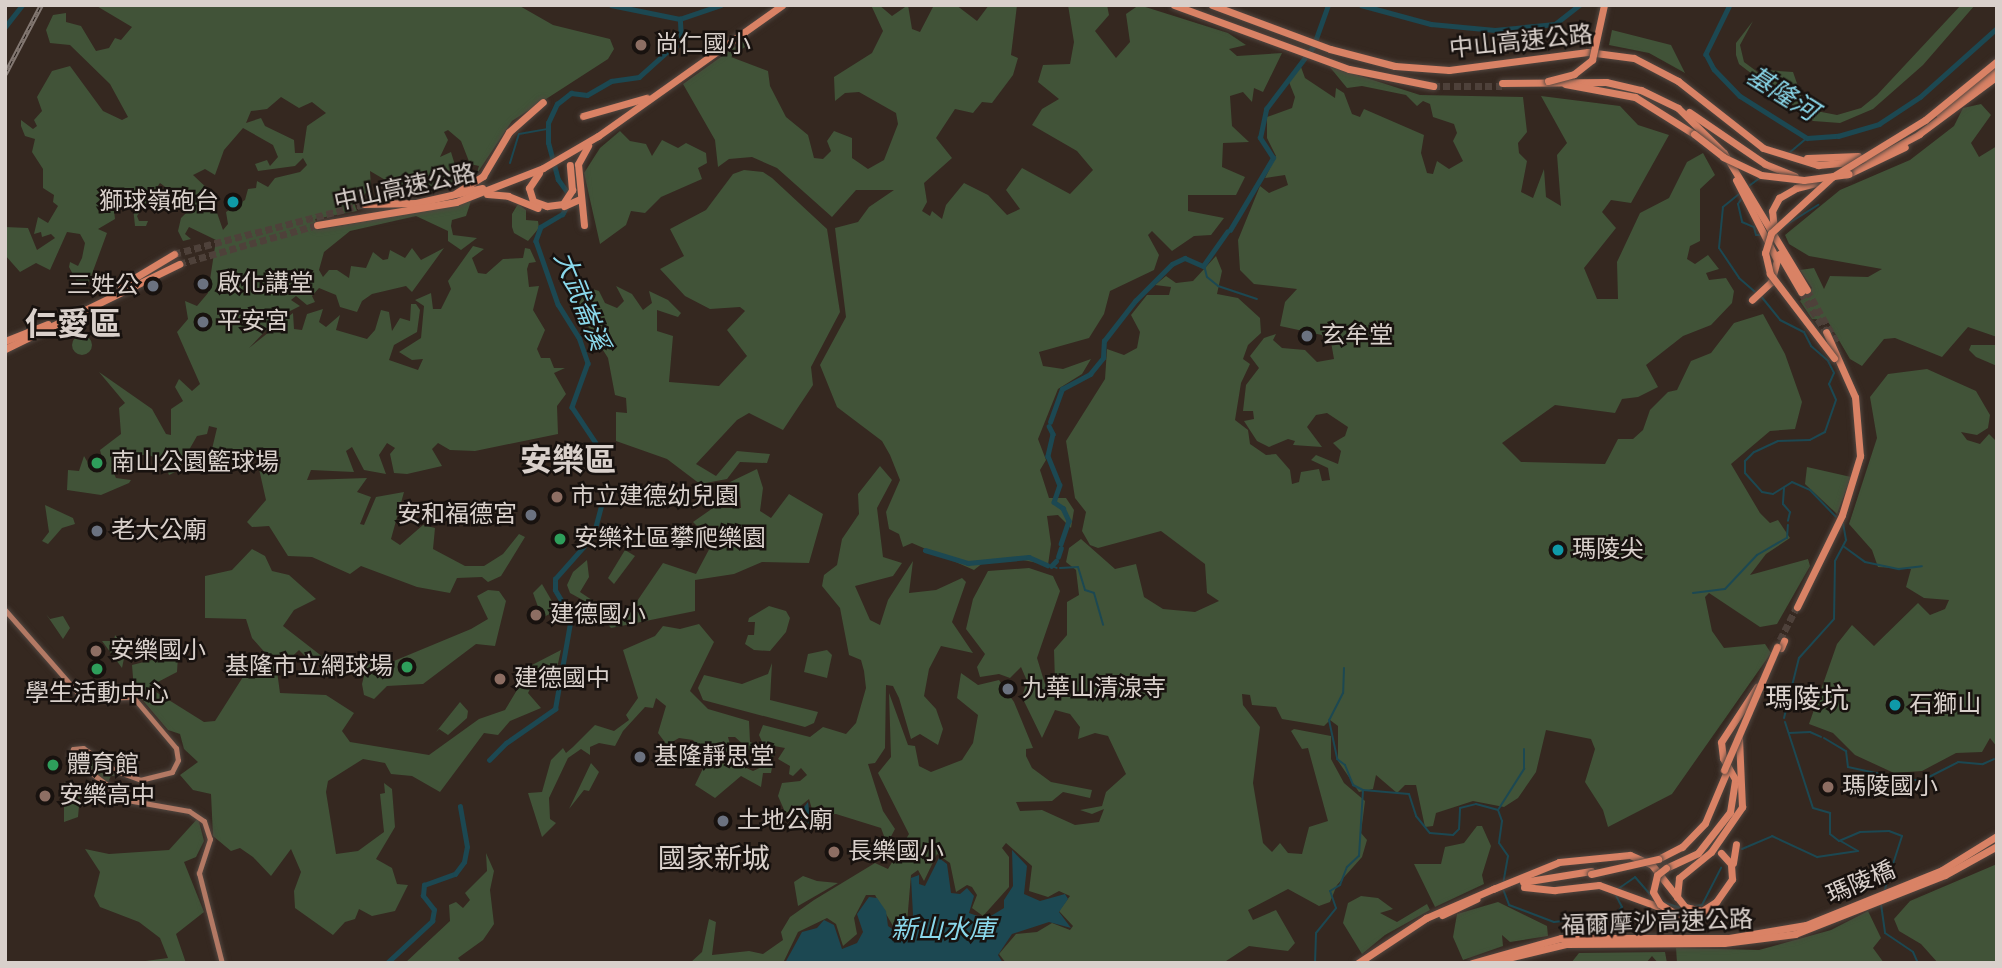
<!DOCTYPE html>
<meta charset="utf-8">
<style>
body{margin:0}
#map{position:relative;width:2002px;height:968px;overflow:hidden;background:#352820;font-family:"Fira Sans","Noto Sans TC",sans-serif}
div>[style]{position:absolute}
.green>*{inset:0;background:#415338}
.round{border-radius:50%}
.water>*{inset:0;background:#1c4852}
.stream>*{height:2px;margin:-1px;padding:0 1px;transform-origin:1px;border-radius:1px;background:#1c4852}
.river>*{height:4.5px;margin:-2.25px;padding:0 2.25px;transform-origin:2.25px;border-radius:2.25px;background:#1c4852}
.highway-tunnel>*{height:7px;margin-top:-3.5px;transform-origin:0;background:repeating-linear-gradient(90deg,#4e413a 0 7px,transparent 0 10.5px)}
.roads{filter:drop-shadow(0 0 2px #514640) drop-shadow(0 0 2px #514640)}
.major>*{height:5px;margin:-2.5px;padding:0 2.5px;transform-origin:2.5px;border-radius:2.5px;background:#b37964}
.highway>*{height:7px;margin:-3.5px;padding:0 3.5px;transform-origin:3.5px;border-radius:3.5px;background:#d98265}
.rail>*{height:4.5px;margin-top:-2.25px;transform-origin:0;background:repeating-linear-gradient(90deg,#18120f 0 5px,#837872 0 10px);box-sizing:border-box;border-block:2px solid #837872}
.bridges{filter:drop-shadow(0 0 2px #514640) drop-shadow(0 0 2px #514640)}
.highway-bridge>*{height:7px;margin:-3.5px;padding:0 3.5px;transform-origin:3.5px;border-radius:3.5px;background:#d98265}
.dots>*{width:19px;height:19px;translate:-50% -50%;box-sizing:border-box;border:4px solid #18120f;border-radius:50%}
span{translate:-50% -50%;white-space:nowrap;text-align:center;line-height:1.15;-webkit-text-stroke:5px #18120f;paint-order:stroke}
.street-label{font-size:24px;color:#d9d0cb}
.poi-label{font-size:24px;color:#d9d0cb}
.left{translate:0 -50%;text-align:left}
.right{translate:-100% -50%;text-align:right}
.water-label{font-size:26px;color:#8ad8eb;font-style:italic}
.quarter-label{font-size:28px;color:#d9d0cb}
.district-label{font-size:32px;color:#d9d0cb;font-weight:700}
.frame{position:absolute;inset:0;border:7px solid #d9d0cb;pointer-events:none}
</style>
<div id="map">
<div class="green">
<div style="clip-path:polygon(evenodd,95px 5px,518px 5px,553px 25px,610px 39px,614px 49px,608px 59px,512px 121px,476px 175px,479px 166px,470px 164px,461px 141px,448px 130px,444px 132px,448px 140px,440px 157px,451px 152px,458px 175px,471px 177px,460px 186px,422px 194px,399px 188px,370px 171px,371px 186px,363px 197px,352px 198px,357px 211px,315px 219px,318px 230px,471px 201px,466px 216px,452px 220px,451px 226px,453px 235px,477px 238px,461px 250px,448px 241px,448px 231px,416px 216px,350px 231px,324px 252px,319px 270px,323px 277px,329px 270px,337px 270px,349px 278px,351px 266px,366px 268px,373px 252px,383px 260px,388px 259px,390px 250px,405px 258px,412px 248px,421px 260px,444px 248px,412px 292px,406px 286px,372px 294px,362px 301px,357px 312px,340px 307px,336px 295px,319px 288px,312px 296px,315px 302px,307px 305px,296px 296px,291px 300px,300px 306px,280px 316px,249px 348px,293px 313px,294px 329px,302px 330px,307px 314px,323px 309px,319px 322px,326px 327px,340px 315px,336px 330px,367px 339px,375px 330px,381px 310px,389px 312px,392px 331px,400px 318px,410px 321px,411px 304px,416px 304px,420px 310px,417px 332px,394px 345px,389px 360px,418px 370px,423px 359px,412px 360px,399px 352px,421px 338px,424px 306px,415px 300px,431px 293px,433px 309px,441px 309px,451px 289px,448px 281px,473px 246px,484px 249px,472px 258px,478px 273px,486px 274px,503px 259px,523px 258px,525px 248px,530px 249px,536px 262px,529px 263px,527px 269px,529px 287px,539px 286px,533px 310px,545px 330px,537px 349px,541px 358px,550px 358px,554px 368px,565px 368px,554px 373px,566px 394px,557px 406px,558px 434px,475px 451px,450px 450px,438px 443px,432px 449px,442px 466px,407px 474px,394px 473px,390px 454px,395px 448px,387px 443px,379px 455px,386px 474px,364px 470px,352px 447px,346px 451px,354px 472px,311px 470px,307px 480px,367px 478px,357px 492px,371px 497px,360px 524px,364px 525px,376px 497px,404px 492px,391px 539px,400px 545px,423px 525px,435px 528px,433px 549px,465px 566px,484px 566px,503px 554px,519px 534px,525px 537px,501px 576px,488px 582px,482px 577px,457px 578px,450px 593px,417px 587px,361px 566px,350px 574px,312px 557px,288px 556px,269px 526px,252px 527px,247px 522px,266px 500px,259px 469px,263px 452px,231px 463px,222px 460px,212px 449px,217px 428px,209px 426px,207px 434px,197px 436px,177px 471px,169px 475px,164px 462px,149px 455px,129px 455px,111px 467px,116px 478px,131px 480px,129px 483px,101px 495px,67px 490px,68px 470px,79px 471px,84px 456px,91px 468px,104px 466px,100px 450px,121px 434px,119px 408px,125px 403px,99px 372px,152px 409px,166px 434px,171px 435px,171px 409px,183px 401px,175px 387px,179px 379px,192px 391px,200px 384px,177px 332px,188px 319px,185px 301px,197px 306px,208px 293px,216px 240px,189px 227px,185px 234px,191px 239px,183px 241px,178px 231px,181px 218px,192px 207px,160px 183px,137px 216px,139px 221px,148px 221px,146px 226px,135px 226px,133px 207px,126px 202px,114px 210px,115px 219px,98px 229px,107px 233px,89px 282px,77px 282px,69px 267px,70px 262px,78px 266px,82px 258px,85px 243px,80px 234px,67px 232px,50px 270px,36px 263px,20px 272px,5px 255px,5px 227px,28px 228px,37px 250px,55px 238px,51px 234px,42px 237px,41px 232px,34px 234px,38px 217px,48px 223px,58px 206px,53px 202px,54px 195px,43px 188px,43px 169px,32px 152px,35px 139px,25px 136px,21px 126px,21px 120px,33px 129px,37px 126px,34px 120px,42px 111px,37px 97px,52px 71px,70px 66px,103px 111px,122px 120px,128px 117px,110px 84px,70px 45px,50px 43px,46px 30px,53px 15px,66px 13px,66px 22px,81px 26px,96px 51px,109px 48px,115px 38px,121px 40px,132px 27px,95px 5px,281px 97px,299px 108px,312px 102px,326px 113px,307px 126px,303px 153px,295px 153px,294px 140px,265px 126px,261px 118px,246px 123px,251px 111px,267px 109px,281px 97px,95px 5px,243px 128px,273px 145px,278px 157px,270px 166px,267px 160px,255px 164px,258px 171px,295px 166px,303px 158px,307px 165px,300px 172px,275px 178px,268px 187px,257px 181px,256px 188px,248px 189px,245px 200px,226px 212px,228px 224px,223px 230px,209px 190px,193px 175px,205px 169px,215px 175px,224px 150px,243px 128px)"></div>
<div style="clip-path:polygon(871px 5px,879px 5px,892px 16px,908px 5px,912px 29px,920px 32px,934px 5px,956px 5px,977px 21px,989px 5px,1017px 5px,1011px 55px,1018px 58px,1013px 75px,992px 103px,982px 102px,973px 113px,955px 109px,936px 138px,952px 158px,924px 183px,927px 202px,922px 211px,930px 216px,932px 211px,942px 219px,946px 205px,964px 183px,988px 195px,1007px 215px,1020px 209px,1006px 190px,1022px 168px,1070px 194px,1093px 170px,1077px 151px,1032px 125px,1042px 109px,1059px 99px,1038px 82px,1043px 65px,1070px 64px,1074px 42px,1068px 5px,1107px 5px,1109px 15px,1095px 31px,1116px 58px,1130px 42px,1126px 14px,1139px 5px,1228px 33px,1246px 45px,1229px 49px,1237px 56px,1282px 53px,1263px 92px,1254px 88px,1252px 102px,1243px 92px,1230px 96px,1232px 126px,1249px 142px,1223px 143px,1222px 167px,1245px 177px,1236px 195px,1188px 195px,1188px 211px,1224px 218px,1211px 235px,1194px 236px,1172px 251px,1152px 231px,1148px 235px,1159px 255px,1154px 270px,1110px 291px,1104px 314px,1089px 338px,1039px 352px,1043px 366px,1063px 369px,1091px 359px,1082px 374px,1058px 389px,1038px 439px,1046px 460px,1040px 470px,1049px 498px,1066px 498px,1074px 510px,1071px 528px,1058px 515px,1047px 516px,1051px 544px,1048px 565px,1018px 559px,984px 562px,974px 570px,912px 543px,903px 547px,899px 534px,889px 529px,886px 512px,900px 480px,890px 455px,882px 441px,837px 407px,820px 365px,846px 317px,835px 228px,858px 222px,869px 207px,894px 190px,856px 190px,832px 217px,777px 168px,752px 157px,729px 159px,718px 167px,715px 140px,683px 84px,743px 41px,745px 47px,731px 57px,768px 71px,770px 86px,786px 117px,808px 135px,814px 158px,823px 159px,831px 151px,827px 141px,834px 131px,852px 138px,852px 158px,868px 169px,884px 160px,898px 124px,896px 113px,859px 92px,845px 93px,835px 101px,834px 77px,872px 53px,883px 31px)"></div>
<div style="clip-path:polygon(1961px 5px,1975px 5px,1923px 65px,1873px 109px,1840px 123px,1813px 121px,1739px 64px,1736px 55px,1736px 43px,1753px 21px,1740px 45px,1744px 62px,1763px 76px,1765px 70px,1793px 72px,1806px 109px,1837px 115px,1861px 108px,1877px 95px)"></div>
<div style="clip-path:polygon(1612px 30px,1671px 45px,1685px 73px,1649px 53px,1609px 45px)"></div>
<div style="clip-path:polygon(1329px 66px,1420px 95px,1523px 97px,1527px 132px,1518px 143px,1519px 153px,1527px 161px,1521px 192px,1533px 198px,1544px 169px,1546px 197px,1561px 206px,1557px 155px,1567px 143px,1541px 96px,1620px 106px,1638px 125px,1669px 135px,1631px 203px,1611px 200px,1602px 212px,1616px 228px,1584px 268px,1597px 299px,1618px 299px,1617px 262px,1640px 213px,1669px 198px,1687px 162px,1703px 153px,1715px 175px,1700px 189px,1700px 241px,1690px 246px,1687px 259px,1695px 264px,1708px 255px,1719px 269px,1706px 273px,1709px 280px,1726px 278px,1734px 291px,1732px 303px,1711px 325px,1683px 336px,1646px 365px,1658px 387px,1638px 397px,1622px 399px,1615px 413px,1555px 405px,1502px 443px,1521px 462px,1605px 464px,1618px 439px,1633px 439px,1643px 430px,1650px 410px,1668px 392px,1677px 390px,1691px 361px,1711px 353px,1734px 323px,1763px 314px,1785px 354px,1802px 402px,1795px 429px,1770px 431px,1731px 464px,1760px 513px,1770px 523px,1778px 520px,1790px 538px,1766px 554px,1750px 575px,1808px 559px,1810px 566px,1777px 624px,1760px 627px,1709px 593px,1705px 597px,1712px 631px,1724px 648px,1765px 644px,1771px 653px,1672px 794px,1608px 827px,1603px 810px,1585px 782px,1595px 749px,1591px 739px,1546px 730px,1536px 772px,1518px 798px,1504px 807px,1473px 801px,1436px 813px,1433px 826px,1425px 827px,1416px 785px,1405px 785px,1397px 793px,1376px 775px,1373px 789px,1359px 792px,1338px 761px,1338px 726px,1330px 720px,1324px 726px,1282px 719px,1276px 707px,1252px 705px,1250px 695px,1242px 694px,1243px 705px,1260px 727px,1253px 783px,1263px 843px,1272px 852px,1280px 843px,1288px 853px,1302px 854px,1309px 827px,1328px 821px,1308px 748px,1302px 749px,1291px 731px,1294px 729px,1331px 736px,1331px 759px,1344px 783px,1365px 801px,1361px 833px,1367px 840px,1362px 857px,1337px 885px,1330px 902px,1319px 906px,1288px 889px,1248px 910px,1253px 920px,1276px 910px,1295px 943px,1288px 951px,1249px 946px,1223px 963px,1006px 963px,999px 954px,1016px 934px,1037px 932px,1052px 923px,1070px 930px,1073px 926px,1059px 911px,1070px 896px,1059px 891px,1048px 897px,1029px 891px,1032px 866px,1006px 843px,1002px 848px,1009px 857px,1009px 887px,983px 916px,972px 908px,977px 895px,972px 887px,967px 885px,956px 892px,950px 863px,937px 854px,924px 881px,918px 870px,911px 875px,907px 923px,893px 926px,875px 895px,866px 895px,854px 918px,857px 934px,843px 946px,836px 924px,827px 918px,798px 932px,783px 963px,690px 963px,702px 952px,709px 919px,716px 922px,712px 955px,749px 951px,763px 954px,783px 940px,781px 932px,790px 917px,814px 900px,875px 863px,888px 869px,909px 834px,878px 773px,891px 757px,889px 693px,908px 745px,915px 746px,919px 766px,931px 772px,962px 760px,973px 743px,978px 715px,957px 698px,961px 673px,978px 685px,999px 680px,1014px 702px,1033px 748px,1026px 749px,1026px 756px,1032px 768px,1051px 782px,1092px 790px,1090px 798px,1063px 792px,1052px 801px,1016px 802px,1020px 811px,1042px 810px,1075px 825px,1099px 822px,1104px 809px,1092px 814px,1080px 810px,1102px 806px,1106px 792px,1126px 774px,1108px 736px,1095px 733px,1078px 739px,1080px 727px,1070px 714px,1055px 710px,1042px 738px,1022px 697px,1027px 681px,1021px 667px,1010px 678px,999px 674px,980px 677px,977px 667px,985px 654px,966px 629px,973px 599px,988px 571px,1029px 568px,1053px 576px,1060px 591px,1037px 658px,1045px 684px,1055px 682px,1054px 650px,1067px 635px,1067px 602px,1079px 595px,1076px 570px,1066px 562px,1069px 548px,1081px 539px,1115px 569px,1136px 564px,1144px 597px,1163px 609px,1195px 612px,1219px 601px,1207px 593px,1205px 564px,1161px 531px,1098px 548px,1090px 545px,1082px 531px,1086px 512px,1075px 498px,1066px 441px,1105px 379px,1107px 349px,1124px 355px,1137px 348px,1140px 332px,1131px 315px,1147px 295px,1169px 295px,1171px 287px,1155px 285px,1166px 276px,1176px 283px,1193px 281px,1216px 256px,1222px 271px,1217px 294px,1238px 298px,1260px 318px,1261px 333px,1248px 345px,1243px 359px,1250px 364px,1241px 383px,1235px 420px,1248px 430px,1250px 444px,1266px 455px,1276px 454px,1290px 470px,1292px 484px,1299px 482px,1301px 472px,1319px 469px,1322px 481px,1330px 480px,1328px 468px,1311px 460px,1316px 455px,1338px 464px,1341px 451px,1333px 443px,1345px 436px,1348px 427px,1327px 413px,1316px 415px,1307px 427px,1322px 447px,1293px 445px,1295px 441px,1288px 439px,1269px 447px,1257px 441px,1244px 421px,1254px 419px,1253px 411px,1243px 411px,1246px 385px,1259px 368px,1250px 356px,1264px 338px,1276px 334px,1273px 340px,1282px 348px,1305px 350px,1317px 362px,1334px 359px,1331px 342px,1325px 342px,1322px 335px,1280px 326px,1285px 302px,1297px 289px,1254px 284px,1240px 270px,1238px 240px,1260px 186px,1269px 193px,1288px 185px,1285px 175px,1265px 178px,1276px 156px,1267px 138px,1267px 117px,1292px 108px,1295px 97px,1289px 82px,1301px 67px,1305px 78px,1335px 98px,1336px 88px,1344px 93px,1352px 114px,1360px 117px,1364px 109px,1424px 135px,1421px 153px,1427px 173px,1433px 174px,1437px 161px,1449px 169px,1463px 161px,1453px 141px,1457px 133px,1454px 124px,1433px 117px,1430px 104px,1423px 101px,1417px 106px,1406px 95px,1362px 86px,1347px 88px)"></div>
<div style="clip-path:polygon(1981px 104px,1991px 115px,1971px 143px,1979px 157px,1997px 146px,1997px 337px,1968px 327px,1942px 357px,1895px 338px,1884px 339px,1862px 366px,1850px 359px,1827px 320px,1812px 319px,1800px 301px,1812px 288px,1800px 270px,1814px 268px,1824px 289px,1830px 276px,1868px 277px,1882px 269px,1809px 256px,1789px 244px,1785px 235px,1840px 190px,1910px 160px,1954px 126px,1963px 108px)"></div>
<div style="clip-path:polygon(620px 131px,630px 141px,646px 144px,652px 156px,662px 140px,678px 148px,686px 143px,706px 153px,707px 163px,698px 168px,702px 179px,661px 197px,645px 213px,631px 211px,626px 225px,600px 244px,584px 173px,600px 148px)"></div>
<div style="clip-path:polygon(744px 170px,763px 172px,772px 178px,827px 229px,840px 312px,811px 367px,813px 385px,783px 430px,749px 413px,737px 420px,696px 464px,716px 476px,737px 451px,770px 454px,767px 463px,740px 462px,727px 479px,700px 484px,667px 459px,616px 441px,616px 412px,627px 413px,626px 398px,615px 395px,608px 358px,577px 309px,582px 286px,599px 291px,605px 303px,617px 308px,624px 301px,616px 286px,632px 294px,643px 310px,652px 303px,649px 291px,668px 300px,681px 313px,678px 317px,657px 310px,657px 331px,673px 336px,669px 382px,719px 386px,747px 356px,727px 330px,745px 311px,740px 307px,710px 309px,685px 296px,660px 269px,684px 256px,670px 229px,706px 210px,733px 174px)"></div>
<div style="clip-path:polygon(518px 204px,526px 210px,526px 220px,538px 221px,539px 228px,528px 241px,514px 233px,512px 227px,512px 214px)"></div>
<div class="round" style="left:72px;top:335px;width:20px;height:20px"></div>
<div style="clip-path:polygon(1971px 345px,1997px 345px,1997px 366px,1976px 357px,1969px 350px)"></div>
<div style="clip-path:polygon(1927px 369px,1976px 391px,1990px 415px,1988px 428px,1977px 435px,1961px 432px,1967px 440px,1980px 444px,1989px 434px,1997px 442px,1997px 747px,1990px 738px,1982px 752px,1956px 753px,1922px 771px,1894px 773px,1855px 755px,1833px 733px,1809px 724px,1837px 644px,1852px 625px,1874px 646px,1918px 603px,1930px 615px,1945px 609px,1949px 600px,1924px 598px,1906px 587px,1911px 569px,1878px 567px,1872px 550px,1849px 524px,1877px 438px,1870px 397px,1888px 374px)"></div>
<div style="clip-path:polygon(880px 466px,892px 480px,877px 508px,883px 557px,902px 563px,893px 576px,855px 586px,870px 620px,880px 625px,888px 600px,913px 561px,909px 593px,936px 590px,962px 578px,966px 582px,952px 622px,973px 653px,941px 646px,929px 669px,924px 696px,936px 709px,943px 729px,938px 745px,920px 734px,911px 739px,899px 698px,893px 686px,886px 685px,885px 748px,875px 763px,868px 764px,883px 811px,895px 829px,887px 844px,881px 828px,836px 814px,814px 816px,809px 799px,792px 813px,785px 812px,778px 796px,782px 783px,800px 781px,807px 775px,801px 768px,793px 776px,789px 774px,790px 766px,778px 759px,785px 748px,763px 744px,759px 735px,763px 725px,810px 737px,823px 727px,846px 734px,856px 723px,866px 688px,864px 671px,861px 660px,849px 655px,840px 608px,822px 586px,824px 575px,837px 565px,842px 539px,859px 514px,858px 494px)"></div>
<div style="clip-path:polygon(1807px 467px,1851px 477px,1837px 514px,1805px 484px)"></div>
<div style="clip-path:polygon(757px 469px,763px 488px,760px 511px,771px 518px,789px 494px,823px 514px,809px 563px,762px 562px,734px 574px,695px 580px,695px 611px,611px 628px,590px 604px,570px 593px,567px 585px,573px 572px,587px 560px,589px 577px,580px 592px,616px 616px,631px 610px,663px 563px,696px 574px,713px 542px,693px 522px,713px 508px,741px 508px,740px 497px,728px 483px)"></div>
<div style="clip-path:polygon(45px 505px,73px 518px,75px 524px,62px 528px,48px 544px,42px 541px,49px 532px)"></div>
<div style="clip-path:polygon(252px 549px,265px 556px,272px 571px,289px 575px,316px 599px,294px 610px,283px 626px,328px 661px,312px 663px,299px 650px,277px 671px,280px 693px,326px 695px,354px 713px,342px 731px,350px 742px,429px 755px,479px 719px,505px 710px,532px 665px,561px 650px,555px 677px,538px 673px,528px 693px,541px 708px,510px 721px,498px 735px,484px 733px,440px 792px,412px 776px,391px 774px,385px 763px,363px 759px,328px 781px,326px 792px,336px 854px,358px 851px,384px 832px,380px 794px,385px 793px,384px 783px,392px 789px,395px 827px,376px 859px,392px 868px,397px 884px,408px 885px,395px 911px,372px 916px,359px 909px,355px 919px,345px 922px,333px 935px,295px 908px,294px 891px,301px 872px,291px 849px,271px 876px,253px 857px,240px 848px,231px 851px,213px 836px,211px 794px,193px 790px,180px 775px,198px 762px,184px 749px,180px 734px,168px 730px,134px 690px,132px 665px,156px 659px,160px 653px,178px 656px,177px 672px,154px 684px,156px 692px,204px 722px,215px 721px,248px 669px,265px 665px,268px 656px,252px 638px,246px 619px,205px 618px,205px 576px,232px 570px)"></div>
<div style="clip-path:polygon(625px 550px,635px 556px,614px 584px,608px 578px)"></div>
<div style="clip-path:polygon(542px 584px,557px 610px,542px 618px,533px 593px)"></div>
<div style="clip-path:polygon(488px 590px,499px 591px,506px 601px,495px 646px,476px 644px,423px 684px,387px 686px,374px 699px,364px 695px,362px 684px,369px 656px,377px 668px,471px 629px,488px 619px,477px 596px)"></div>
<div style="clip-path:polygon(769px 606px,786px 611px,790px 618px,786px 632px,770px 651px,754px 650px,745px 644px,748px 635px,754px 635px,755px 622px,748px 622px,749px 618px)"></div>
<div style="clip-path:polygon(46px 614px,50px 619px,63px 616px,70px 628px,63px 639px)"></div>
<div style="clip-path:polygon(699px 624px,714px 642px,690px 691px,708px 709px,749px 721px,750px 742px,776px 752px,773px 757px,754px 754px,735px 737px,728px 737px,731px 748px,715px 760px,716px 765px,733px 762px,753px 771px,773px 762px,771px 773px,763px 773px,761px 787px,741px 776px,715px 798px,695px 785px,707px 760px,693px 740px,679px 738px,667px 745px,658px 733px,666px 706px,656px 698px,653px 708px,645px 707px,623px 731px,615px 746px,599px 743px,590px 747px,590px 755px,581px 749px,568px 758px,549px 798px,550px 819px,556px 823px,542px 837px,528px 793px,542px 792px,551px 760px,563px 748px,566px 753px,573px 747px,595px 725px,614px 731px,629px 720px,626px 715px,638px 698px,623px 650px,655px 636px,663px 626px,680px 629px)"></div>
<div style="clip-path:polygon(115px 635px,126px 649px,122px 668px,102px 641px,114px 641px)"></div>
<div style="clip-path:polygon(827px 650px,832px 655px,827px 678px,804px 672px,808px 654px)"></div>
<div style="clip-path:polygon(772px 663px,770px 700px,818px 712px,814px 723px,805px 727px,703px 700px,698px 688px,704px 675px,742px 684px,768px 674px)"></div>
<div style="clip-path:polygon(460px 702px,468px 711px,467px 718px,448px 735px,439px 729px,436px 732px)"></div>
<div style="clip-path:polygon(76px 751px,88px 755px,117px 776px,111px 776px,107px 784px,74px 760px)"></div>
<div style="clip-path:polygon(591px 763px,599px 772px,589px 791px,584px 790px,569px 809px)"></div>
<div style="clip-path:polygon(64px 781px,66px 790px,74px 789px,80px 795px,78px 817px,64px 822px)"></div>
<div style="clip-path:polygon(198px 818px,204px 841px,196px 857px,184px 862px,204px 912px,176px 934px,186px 963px,131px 963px,168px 958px,160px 938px,139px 922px,100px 907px,94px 896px,100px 872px,85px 849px,109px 854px,169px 850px)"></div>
<div style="clip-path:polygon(1477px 826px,1482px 826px,1491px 846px,1482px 875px,1484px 884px,1435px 907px,1414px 864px,1441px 864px,1445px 847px,1464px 843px)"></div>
<div style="clip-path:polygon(486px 853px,494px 871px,490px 890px,494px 924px,483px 940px,458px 958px,462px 963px,405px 963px,450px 921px,449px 905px,456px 902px,463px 908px,470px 900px,465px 893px,487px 871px)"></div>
<div style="clip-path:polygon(1997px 864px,1997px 963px,1938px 963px,1921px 944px,1899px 931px,1894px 919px,1910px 901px)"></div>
<div style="clip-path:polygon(803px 876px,817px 881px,838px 883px,798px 906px,794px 882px)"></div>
<div style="clip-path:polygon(1361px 896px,1378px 898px,1393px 909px,1380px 913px,1397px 922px,1427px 904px,1430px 910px,1385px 935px,1362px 954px,1343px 923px,1348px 903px)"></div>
<div style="clip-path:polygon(1498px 902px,1547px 926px,1548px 936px,1510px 942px,1502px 935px,1503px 946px,1463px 960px,1453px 937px,1457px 914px)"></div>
<div style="clip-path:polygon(1868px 911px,1881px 938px,1873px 948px,1884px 963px,1677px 963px,1676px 948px,1759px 950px,1831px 930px)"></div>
<div style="clip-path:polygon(1665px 952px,1667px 963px,1658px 963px,1652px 956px,1646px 963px,1571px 963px,1579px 953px)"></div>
</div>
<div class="water">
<div style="clip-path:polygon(808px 802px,810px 818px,831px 815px,833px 820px,809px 831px,811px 825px,797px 816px)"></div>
<div style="clip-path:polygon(1012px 850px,1027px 866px,1024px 894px,1040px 901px,1065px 894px,1068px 899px,1059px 912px,1071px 928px,1049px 922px,1012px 934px,998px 955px,1003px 963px,785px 963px,802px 932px,817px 928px,824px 920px,834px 925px,842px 949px,857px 943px,863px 932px,857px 914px,869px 897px,877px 898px,886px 911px,888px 926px,895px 931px,907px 927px,913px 915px,911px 878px,919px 875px,919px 884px,925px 886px,939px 858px,947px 864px,951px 893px,960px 894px,967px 888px,974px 896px,969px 913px,986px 919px,1004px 908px,1004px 900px,1013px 886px)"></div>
</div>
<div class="stream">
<div style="left:1789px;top:153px;width:23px;rotate:-40deg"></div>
<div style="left:510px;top:163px;width:30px;rotate:-73deg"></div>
<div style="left:519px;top:134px;width:28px;rotate:-10deg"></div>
<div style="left:1749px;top:186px;width:15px;rotate:-37deg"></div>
<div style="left:1739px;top:194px;width:21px;rotate:141deg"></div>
<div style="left:1723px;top:207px;width:41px;rotate:95.6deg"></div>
<div style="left:1719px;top:248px;width:36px;rotate:56deg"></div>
<div style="left:1739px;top:278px;width:21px;rotate:41deg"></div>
<div style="left:1742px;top:198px;width:7px;rotate:124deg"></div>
<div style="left:1738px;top:204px;width:18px;rotate:77deg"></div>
<div style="left:1742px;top:222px;width:13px;rotate:23deg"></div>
<div style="left:1754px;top:227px;width:8px;rotate:76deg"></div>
<div style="left:1756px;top:235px;width:6px"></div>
<div style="left:1781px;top:228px;width:44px;rotate:-31.9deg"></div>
<div style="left:1204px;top:265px;width:12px;rotate:76deg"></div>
<div style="left:1207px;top:277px;width:14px;rotate:39deg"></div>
<div style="left:1218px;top:286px;width:41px;rotate:18.4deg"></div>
<div style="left:1760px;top:295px;width:32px;rotate:51deg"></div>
<div style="left:1780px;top:320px;width:27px;rotate:27deg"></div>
<div style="left:1804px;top:332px;width:16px;rotate:63deg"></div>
<div style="left:1811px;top:346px;width:23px;rotate:41deg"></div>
<div style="left:1828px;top:361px;width:13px;rotate:63deg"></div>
<div style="left:1834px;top:373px;width:12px;rotate:114deg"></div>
<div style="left:1829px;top:384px;width:17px;rotate:66deg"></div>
<div style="left:1836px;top:400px;width:34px;rotate:109deg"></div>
<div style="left:1825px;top:432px;width:17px;rotate:152deg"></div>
<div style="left:1810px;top:440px;width:32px;rotate:178deg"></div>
<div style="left:1778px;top:441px;width:26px;rotate:155deg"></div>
<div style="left:1754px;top:452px;width:13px;rotate:135deg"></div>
<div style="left:1745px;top:461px;width:12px;rotate:90deg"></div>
<div style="left:1745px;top:473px;width:25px;rotate:48deg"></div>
<div style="left:1762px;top:492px;width:11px;rotate:10deg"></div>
<div style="left:1773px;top:494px;width:22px;rotate:-32deg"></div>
<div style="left:1792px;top:482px;width:20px;rotate:24deg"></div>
<div style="left:1810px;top:490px;width:37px;rotate:46deg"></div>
<div style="left:1784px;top:488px;width:16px;rotate:94deg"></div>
<div style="left:1783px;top:504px;width:11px;rotate:49deg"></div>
<div style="left:1790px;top:512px;width:9px;rotate:103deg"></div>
<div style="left:1843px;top:546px;width:27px;rotate:36deg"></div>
<div style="left:1865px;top:562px;width:35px;rotate:12deg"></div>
<div style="left:1899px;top:569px;width:23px;rotate:-7deg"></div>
<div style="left:1052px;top:566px;width:5px;rotate:22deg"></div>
<div style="left:1060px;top:568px;width:18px;rotate:-3deg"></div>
<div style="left:1078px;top:567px;width:24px;rotate:73deg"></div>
<div style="left:1085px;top:590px;width:9px;rotate:18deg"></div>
<div style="left:1094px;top:593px;width:33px;rotate:74deg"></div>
<div style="left:1693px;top:593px;width:32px;rotate:-7deg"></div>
<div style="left:1725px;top:589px;width:47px;rotate:-46.7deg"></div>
<div style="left:1757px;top:555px;width:34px;rotate:-30deg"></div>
<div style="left:1787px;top:538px;width:13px;rotate:-86deg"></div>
<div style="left:1344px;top:668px;width:25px;rotate:92deg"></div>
<div style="left:1343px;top:693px;width:30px;rotate:117deg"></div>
<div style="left:1329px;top:720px;width:40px;rotate:78deg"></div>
<div style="left:1337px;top:759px;width:10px;rotate:37deg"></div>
<div style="left:1345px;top:765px;width:22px;rotate:68deg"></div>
<div style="left:1353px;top:785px;width:11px;rotate:27deg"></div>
<div style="left:1784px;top:718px;width:62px;rotate:-76deg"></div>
<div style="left:1799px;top:658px;width:52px;rotate:-48.1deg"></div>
<div style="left:1834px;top:619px;width:58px;rotate:-89deg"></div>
<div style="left:1835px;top:561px;width:24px;rotate:-62deg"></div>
<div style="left:1846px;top:540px;width:17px;rotate:-100deg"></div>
<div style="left:1785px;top:722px;width:90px;rotate:72deg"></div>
<div style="left:1813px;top:808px;width:18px;rotate:16deg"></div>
<div style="left:1830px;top:813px;width:21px;rotate:90deg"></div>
<div style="left:1830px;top:834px;width:11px;rotate:38deg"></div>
<div style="left:1839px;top:841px;width:23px;rotate:-23deg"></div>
<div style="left:1860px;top:832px;width:29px;rotate:-2deg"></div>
<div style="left:1889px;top:831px;width:14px;rotate:21deg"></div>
<div style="left:1902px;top:836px;width:56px;rotate:107.8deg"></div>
<div style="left:1789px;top:733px;width:21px;rotate:-3deg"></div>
<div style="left:1810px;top:732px;width:12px;rotate:24deg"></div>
<div style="left:1824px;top:738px;width:26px;rotate:31deg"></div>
<div style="left:1846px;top:751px;width:16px;rotate:83deg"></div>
<div style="left:1848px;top:767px;width:61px;rotate:12.2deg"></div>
<div style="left:1908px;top:780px;width:15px"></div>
<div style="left:1923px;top:780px;width:39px;rotate:-27deg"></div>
<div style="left:1958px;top:762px;width:25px;rotate:5deg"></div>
<div style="left:1983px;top:764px;width:12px;rotate:-24deg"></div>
<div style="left:1996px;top:756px;width:1px;rotate:-45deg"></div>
<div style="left:1498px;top:810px;width:49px;rotate:-57.6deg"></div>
<div style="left:1524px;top:769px;width:20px;rotate:-90deg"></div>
<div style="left:1742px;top:849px;width:33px;rotate:-23deg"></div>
<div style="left:1772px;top:836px;width:50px;rotate:25deg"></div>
<div style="left:1817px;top:857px;width:41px;rotate:-8.3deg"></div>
<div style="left:1858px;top:851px;width:20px;rotate:-150deg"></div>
<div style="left:1503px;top:889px;width:17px;rotate:69deg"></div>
<div style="left:1509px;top:905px;width:48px;rotate:20.7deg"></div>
<div style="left:1554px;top:922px;width:61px;rotate:-6.5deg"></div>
<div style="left:1615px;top:915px;width:11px;rotate:-49deg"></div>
<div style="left:1622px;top:907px;width:15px;rotate:-118deg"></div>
<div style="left:1618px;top:889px;width:21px;rotate:-35deg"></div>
<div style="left:1635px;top:877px;width:29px;rotate:49deg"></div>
<div style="left:1662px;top:902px;width:22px;rotate:18deg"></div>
<div style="left:1881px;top:904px;width:29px;rotate:82deg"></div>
<div style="left:1885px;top:933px;width:34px;rotate:34deg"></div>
<div style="left:1913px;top:952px;width:12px;rotate:66deg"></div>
<div style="left:1696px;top:906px;width:6px;rotate:-9deg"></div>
<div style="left:1702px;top:905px;width:42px;rotate:-62.8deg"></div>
<div style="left:1315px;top:963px;width:30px;rotate:-88deg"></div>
<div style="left:1316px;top:933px;width:32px;rotate:-51deg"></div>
<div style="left:1336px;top:908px;width:18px;rotate:-109deg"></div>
<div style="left:1330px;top:891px;width:12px;rotate:-31deg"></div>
<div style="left:1340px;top:885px;width:19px;rotate:-69deg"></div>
<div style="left:1347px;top:867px;width:16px;rotate:-43deg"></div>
<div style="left:1359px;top:856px;width:66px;rotate:-86.5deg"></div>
<div style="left:1363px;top:790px;width:46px;rotate:5deg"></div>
<div style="left:1409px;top:794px;width:23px;rotate:72deg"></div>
<div style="left:1416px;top:816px;width:22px;rotate:51deg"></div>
<div style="left:1430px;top:833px;width:23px;rotate:5deg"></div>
<div style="left:1453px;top:835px;width:8px;rotate:-45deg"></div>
<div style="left:1459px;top:829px;width:21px;rotate:-87deg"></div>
<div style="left:1460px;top:808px;width:16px;rotate:-14deg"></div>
<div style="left:1476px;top:804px;width:23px;rotate:15deg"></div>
<div style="left:1498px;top:810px;width:12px;rotate:70deg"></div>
<div style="left:1502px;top:821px;width:22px;rotate:98deg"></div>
<div style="left:1499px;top:843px;width:16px;rotate:55deg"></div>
<div style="left:1508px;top:856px;width:27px;rotate:100deg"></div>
</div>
<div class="river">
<div style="left:611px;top:5px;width:70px;rotate:11.5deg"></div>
<div style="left:680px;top:19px;width:43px;rotate:-18.9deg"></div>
<div style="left:1361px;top:5px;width:73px;rotate:15.2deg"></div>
<div style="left:1431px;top:24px;width:64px;rotate:5.4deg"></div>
<div style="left:1495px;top:30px;width:60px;rotate:-5.7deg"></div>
<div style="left:1555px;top:24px;width:31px;rotate:-38deg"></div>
<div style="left:1730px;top:5px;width:55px;rotate:116.1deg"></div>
<div style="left:1706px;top:54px;width:17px;rotate:62deg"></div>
<div style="left:1714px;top:69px;width:37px;rotate:46deg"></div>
<div style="left:1740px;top:96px;width:79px;rotate:32.1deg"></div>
<div style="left:1807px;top:138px;width:31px;rotate:-4deg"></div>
<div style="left:1838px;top:136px;width:43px;rotate:-16.3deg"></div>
<div style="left:1879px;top:124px;width:49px;rotate:-33.4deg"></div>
<div style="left:1920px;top:97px;width:103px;rotate:-41.9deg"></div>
<div style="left:5px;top:27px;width:28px;rotate:-52deg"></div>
<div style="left:674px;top:48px;width:10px;rotate:-45deg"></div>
<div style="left:681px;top:41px;width:22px;rotate:-93deg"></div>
<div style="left:569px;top:195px;width:19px;rotate:-126deg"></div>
<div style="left:558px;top:180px;width:38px;rotate:-105deg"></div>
<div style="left:548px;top:143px;width:20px;rotate:-90deg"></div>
<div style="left:548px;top:123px;width:21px;rotate:-65deg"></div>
<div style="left:557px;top:104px;width:18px;rotate:-38deg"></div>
<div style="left:571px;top:93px;width:16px;rotate:7deg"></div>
<div style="left:587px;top:95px;width:28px;rotate:-30deg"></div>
<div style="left:611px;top:81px;width:28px;rotate:-8deg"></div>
<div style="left:639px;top:77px;width:39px;rotate:-42deg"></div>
<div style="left:569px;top:203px;width:13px;rotate:119deg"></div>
<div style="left:563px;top:214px;width:26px;rotate:149deg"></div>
<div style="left:541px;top:227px;width:15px;rotate:110deg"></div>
<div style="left:536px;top:241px;width:67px;rotate:70.8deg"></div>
<div style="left:558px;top:304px;width:39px;rotate:58deg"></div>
<div style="left:579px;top:337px;width:28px;rotate:71deg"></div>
<div style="left:588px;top:363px;width:47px;rotate:110deg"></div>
<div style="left:572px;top:407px;width:43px;rotate:56.3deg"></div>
<div style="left:1230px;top:230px;width:84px;rotate:-59.2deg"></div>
<div style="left:1273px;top:158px;width:24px;rotate:-123deg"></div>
<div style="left:1260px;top:138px;width:30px;rotate:-78deg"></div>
<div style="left:1266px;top:109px;width:78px;rotate:-52.8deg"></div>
<div style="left:1313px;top:47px;width:45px;rotate:-70.3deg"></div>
<div style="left:1050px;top:422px;width:35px;rotate:-70deg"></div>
<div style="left:1062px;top:389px;width:32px;rotate:-28deg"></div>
<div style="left:1090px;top:374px;width:21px;rotate:-51deg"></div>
<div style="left:1103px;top:358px;width:17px;rotate:-87deg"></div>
<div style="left:1104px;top:341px;width:51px;rotate:-52.2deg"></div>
<div style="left:1135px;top:301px;width:52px;rotate:-45deg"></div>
<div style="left:1172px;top:264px;width:14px;rotate:-25deg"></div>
<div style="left:1185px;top:258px;width:20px;rotate:24deg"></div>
<div style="left:1203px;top:266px;width:42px;rotate:-54.8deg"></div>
<div style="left:1049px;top:426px;width:9px;rotate:63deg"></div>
<div style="left:1053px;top:434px;width:23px;rotate:103deg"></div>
<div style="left:1048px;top:456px;width:31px;rotate:68deg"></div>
<div style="left:1060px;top:485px;width:18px;rotate:109deg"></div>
<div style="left:1054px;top:502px;width:11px;rotate:34deg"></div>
<div style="left:1063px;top:508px;width:14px;rotate:65deg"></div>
<div style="left:1069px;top:521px;width:24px;rotate:109deg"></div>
<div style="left:925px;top:550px;width:45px;rotate:16.8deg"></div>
<div style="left:968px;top:563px;width:61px;rotate:-5.6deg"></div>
<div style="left:1029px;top:557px;width:20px;rotate:24deg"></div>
<div style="left:1058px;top:557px;width:9px;rotate:-72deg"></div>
<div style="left:1051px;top:566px;width:7px;rotate:-45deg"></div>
<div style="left:489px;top:760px;width:24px;rotate:-45deg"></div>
<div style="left:506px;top:743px;width:60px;rotate:-34.8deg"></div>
<div style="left:555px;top:709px;width:93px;rotate:-80.1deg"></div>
<div style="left:571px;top:617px;width:31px;rotate:-121deg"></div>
<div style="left:555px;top:590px;width:11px;rotate:-90deg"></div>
<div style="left:555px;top:579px;width:57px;rotate:-48.5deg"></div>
<div style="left:593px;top:536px;width:31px;rotate:-75deg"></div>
<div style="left:387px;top:963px;width:62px;rotate:-43deg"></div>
<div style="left:432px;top:921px;width:11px;rotate:-80deg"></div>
<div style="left:434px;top:910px;width:18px;rotate:-128deg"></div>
<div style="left:423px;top:896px;width:11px;rotate:-85deg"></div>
<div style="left:424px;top:885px;width:33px;rotate:-20deg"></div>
<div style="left:455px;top:874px;width:15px;rotate:-53deg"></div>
<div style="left:464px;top:862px;width:15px;rotate:-79deg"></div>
<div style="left:467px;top:847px;width:41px;rotate:-99.9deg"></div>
</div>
<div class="highway-tunnel">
<div style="left:1433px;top:86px;width:69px"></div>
<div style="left:174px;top:254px;width:196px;rotate:-14.7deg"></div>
<div style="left:179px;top:264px;width:143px;rotate:-15.8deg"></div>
<div style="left:1807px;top:290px;width:61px;rotate:60.5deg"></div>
<div style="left:1801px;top:292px;width:47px;rotate:58deg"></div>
<div style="left:1780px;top:640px;width:37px;rotate:-63deg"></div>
</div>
<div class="roads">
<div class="major">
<div style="left:5px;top:610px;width:111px;rotate:48.7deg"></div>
<div style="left:78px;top:693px;width:14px;rotate:21deg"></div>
<div style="left:91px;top:698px;width:42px;rotate:-1.4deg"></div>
<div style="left:133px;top:697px;width:67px;rotate:49.9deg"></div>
<div style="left:176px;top:748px;width:12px;rotate:81deg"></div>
<div style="left:178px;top:760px;width:13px;rotate:117deg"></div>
<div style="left:172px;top:772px;width:32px;rotate:166deg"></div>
<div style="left:141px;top:780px;width:27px;rotate:-160deg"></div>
<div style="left:116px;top:771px;width:40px;rotate:-145.1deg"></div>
<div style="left:83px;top:748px;width:10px;rotate:174deg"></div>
<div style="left:73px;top:749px;width:9px;rotate:111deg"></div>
<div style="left:70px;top:757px;width:71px;rotate:37deg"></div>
<div style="left:127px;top:800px;width:63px;rotate:10.1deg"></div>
<div style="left:189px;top:811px;width:18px;rotate:34deg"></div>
<div style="left:204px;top:821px;width:19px;rotate:72deg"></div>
<div style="left:210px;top:839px;width:36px;rotate:108deg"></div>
<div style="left:199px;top:873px;width:93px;rotate:75.7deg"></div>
</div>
<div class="highway">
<div style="left:1174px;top:5px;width:186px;rotate:20.1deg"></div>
<div style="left:1349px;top:69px;width:86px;rotate:11.4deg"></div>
<div style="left:1212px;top:5px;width:126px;rotate:20.4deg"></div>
<div style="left:1330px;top:49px;width:67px;rotate:14.7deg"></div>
<div style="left:1395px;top:66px;width:54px;rotate:4.2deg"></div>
<div style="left:1449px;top:70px;width:140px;rotate:-7.4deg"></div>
<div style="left:1588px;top:52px;width:46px;rotate:7.4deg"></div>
<div style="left:1634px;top:58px;width:50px;rotate:27.6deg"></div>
<div style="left:1678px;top:81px;width:108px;rotate:38.2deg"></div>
<div style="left:1763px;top:148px;width:58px;rotate:17.2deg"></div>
<div style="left:1818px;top:165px;width:33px;rotate:-5deg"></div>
<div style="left:1851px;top:162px;width:34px;rotate:-15deg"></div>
<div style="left:1884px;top:153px;width:40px;rotate:-28deg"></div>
<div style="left:1919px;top:134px;width:97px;rotate:-36.6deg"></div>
<div style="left:1502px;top:83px;width:104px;rotate:-0.6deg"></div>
<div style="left:1606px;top:82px;width:36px;rotate:13deg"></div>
<div style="left:1641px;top:90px;width:41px;rotate:25.9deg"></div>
<div style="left:1678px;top:108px;width:64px;rotate:44.4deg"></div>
<div style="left:1724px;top:153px;width:160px;rotate:58.8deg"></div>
<div style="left:1565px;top:84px;width:71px;rotate:10.5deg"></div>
<div style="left:1635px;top:97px;width:70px;rotate:32.1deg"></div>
<div style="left:1689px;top:112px;width:92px;rotate:34.4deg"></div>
<div style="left:1765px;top:164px;width:32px;rotate:22deg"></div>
<div style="left:1939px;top:114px;width:73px;rotate:-37.2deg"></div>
<div style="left:583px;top:116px;width:66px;rotate:-15.9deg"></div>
<div style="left:1807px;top:158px;width:51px;rotate:-2.2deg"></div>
<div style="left:539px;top:173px;width:18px;rotate:124deg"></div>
<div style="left:529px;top:188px;width:14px;rotate:73deg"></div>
<div style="left:533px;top:201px;width:15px;rotate:20deg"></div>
<div style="left:547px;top:206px;width:16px;rotate:-7deg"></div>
<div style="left:563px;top:204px;width:17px;rotate:-57deg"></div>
<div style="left:572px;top:190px;width:25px;rotate:-95deg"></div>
<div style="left:1846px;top:175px;width:65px;rotate:-25.4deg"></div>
<div style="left:1736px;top:180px;width:90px;rotate:62.9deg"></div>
<div style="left:1777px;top:260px;width:23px;rotate:105deg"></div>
<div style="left:1771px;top:282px;width:26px;rotate:137deg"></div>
<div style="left:456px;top:193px;width:32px;rotate:-32deg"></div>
<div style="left:483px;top:176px;width:51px;rotate:-59.4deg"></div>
<div style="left:509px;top:132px;width:45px;rotate:-41.4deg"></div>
<div style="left:487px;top:194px;width:21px;rotate:5deg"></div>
<div style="left:508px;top:196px;width:32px;rotate:22deg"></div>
<div style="left:364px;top:204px;width:52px;rotate:-1.1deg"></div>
<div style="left:416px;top:203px;width:68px;rotate:-12.8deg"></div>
<div style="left:564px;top:206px;width:17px;rotate:-24deg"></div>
<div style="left:317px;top:225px;width:141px;rotate:-9.4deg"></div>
<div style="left:456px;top:202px;width:93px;rotate:-21.3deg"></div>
<div style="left:543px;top:168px;width:64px;rotate:-30.2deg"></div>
<div style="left:598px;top:136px;width:226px;rotate:-35.4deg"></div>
<div style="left:584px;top:225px;width:61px;rotate:-95.6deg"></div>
<div style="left:578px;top:164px;width:21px;rotate:-61deg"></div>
<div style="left:1774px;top:229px;width:18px;rotate:-96deg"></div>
<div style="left:1772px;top:211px;width:15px;rotate:-62deg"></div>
<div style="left:1779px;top:198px;width:20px;rotate:-30deg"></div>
<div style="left:1796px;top:188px;width:33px;rotate:-14deg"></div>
<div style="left:1779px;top:254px;width:44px;rotate:59.9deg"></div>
<div style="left:121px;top:286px;width:62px;rotate:-31.1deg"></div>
<div style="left:5px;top:341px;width:46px;rotate:-21.6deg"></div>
<div style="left:5px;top:349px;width:194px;rotate:-26deg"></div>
<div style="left:1797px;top:607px;width:102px;rotate:-63.9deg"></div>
<div style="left:1842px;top:515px;width:62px;rotate:-73deg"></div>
<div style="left:1860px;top:456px;width:59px;rotate:-94.8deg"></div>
<div style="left:1855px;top:397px;width:71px;rotate:-114deg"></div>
<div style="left:1781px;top:648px;width:8px;rotate:-67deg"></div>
<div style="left:1658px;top:859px;width:27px;rotate:-27deg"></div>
<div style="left:1682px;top:847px;width:33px;rotate:-46deg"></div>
<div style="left:1705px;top:823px;width:56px;rotate:-67.1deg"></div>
<div style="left:1733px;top:863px;width:19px;rotate:-81deg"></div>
<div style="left:1666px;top:868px;width:35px;rotate:-25deg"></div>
<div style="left:1698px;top:853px;width:52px;rotate:-52deg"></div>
<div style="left:1730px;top:812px;width:33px;rotate:-81deg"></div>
<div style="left:1735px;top:779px;width:24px;rotate:-120deg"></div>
<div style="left:1723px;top:758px;width:16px;rotate:-97deg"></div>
<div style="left:1721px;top:742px;width:66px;rotate:-56.8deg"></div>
<div style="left:1523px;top:882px;width:69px;rotate:-9.2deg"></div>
<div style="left:1524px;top:887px;width:31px;rotate:6deg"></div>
<div style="left:1555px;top:890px;width:44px;rotate:-6.5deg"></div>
<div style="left:1599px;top:885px;width:94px;rotate:20deg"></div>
<div style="left:1687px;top:917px;width:19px;rotate:-9deg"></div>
<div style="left:1493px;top:889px;width:71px;rotate:-22.2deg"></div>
<div style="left:1559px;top:862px;width:71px;rotate:-5.6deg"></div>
<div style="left:1630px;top:855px;width:24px;rotate:24deg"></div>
<div style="left:1652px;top:865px;width:53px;rotate:51.8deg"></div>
<div style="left:1685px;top:907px;width:17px;rotate:13deg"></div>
<div style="left:1702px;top:911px;width:17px;rotate:-33deg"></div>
<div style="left:1716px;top:902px;width:28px;rotate:-55deg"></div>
<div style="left:1732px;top:879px;width:15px;rotate:-94deg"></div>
<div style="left:1731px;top:864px;width:15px;rotate:-132deg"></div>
<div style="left:1677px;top:897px;width:19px;rotate:-84deg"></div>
<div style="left:1679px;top:878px;width:41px;rotate:-39.1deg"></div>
<div style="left:1711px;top:852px;width:55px;rotate:-55.4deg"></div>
<div style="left:1742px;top:807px;width:70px;rotate:-92.5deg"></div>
<div style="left:1442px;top:915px;width:38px;rotate:-25deg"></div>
<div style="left:1358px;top:963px;width:82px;rotate:-33.5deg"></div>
<div style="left:1426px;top:918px;width:75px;rotate:-23.5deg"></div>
<div style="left:1472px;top:963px;width:92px;rotate:-15.7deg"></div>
<div style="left:1561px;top:938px;width:168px"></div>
<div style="left:1729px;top:938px;width:78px;rotate:-9.6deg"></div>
<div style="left:1806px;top:925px;width:147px;rotate:-22deg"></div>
<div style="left:1942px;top:870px;width:65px;rotate:-31.7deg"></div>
<div style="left:1487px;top:963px;width:81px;rotate:-13.5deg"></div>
<div style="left:1566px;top:944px;width:158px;rotate:-0.4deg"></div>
<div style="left:1724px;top:943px;width:72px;rotate:-7.2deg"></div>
<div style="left:1795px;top:934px;width:161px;rotate:-21.5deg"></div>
<div style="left:1945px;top:875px;width:60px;rotate:-29.1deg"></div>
</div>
</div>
<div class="rail">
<div style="left:5px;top:74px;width:78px;rotate:-62.4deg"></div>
</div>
<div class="bridges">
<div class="highway-bridge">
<div style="left:1548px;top:81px;width:27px;rotate:-15deg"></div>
<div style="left:1574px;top:74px;width:23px;rotate:-38deg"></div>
<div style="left:1592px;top:60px;width:56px;rotate:-77.7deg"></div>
<div style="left:1694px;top:134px;width:37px;rotate:38deg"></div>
<div style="left:1723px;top:157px;width:42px;rotate:25.3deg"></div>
<div style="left:1761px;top:175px;width:43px;rotate:6.6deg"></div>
<div style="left:1804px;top:180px;width:45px;rotate:-7.6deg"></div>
<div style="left:1834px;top:358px;width:106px;rotate:-127.3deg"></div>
<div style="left:1770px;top:274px;width:22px;rotate:-103deg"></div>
<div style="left:1765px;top:253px;width:21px;rotate:-73deg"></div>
<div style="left:1771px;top:233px;width:83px;rotate:-42.6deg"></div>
<div style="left:1832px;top:177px;width:109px;rotate:-31.5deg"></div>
<div style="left:1925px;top:120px;width:93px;rotate:-39.3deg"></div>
<div style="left:1724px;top:770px;width:134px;rotate:-66.7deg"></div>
<div style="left:1666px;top:868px;width:11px;rotate:142deg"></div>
<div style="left:1657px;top:875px;width:17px;rotate:103deg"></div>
<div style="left:1653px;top:892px;width:14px;rotate:60deg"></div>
<div style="left:1660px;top:904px;width:17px;rotate:33deg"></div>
<div style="left:1591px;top:874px;width:69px;rotate:-12.6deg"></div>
</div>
</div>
<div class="dots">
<div style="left:641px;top:45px;background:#8d6e63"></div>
<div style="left:233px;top:202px;background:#0f9aa8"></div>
<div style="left:203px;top:284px;background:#6b7280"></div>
<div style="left:153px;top:286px;background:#6b7280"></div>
<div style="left:203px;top:322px;background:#6b7280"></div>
<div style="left:1307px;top:336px;background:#6b7280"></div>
<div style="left:97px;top:463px;background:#2e9e5b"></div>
<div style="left:557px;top:497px;background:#8d6e63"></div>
<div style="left:531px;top:515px;background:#6b7280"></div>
<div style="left:97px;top:531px;background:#6b7280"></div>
<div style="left:560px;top:539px;background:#2e9e5b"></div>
<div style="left:1558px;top:550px;background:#0f9aa8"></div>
<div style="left:536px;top:615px;background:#8d6e63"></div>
<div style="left:96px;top:651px;background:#8d6e63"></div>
<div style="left:407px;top:667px;background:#2e9e5b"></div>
<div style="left:97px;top:669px;background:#2e9e5b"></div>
<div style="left:500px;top:679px;background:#8d6e63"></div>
<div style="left:1008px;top:689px;background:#6b7280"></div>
<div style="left:1895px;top:705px;background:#0f9aa8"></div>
<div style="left:640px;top:757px;background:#6b7280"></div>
<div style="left:53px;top:765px;background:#2e9e5b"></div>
<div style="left:1828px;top:787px;background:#8d6e63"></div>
<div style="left:45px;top:796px;background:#8d6e63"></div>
<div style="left:723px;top:821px;background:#6b7280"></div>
<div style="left:834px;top:852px;background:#8d6e63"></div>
</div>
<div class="street-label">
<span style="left:1521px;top:42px;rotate:-6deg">中山高速公路</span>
<span style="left:405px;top:188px;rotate:-12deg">中山高速公路</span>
<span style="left:1861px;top:883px;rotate:-23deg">瑪陵橋</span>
<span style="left:1657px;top:923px;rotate:-2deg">福爾摩沙高速公路</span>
</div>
<div class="poi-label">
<span class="left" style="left:655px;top:45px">尚仁國小</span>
<span class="right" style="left:219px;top:202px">獅球嶺砲台</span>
<span class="left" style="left:217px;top:284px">啟化講堂</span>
<span class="right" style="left:139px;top:286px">三姓公</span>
<span class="left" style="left:217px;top:322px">平安宮</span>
<span class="left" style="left:1321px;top:336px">玄牟堂</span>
<span class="left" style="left:111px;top:463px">南山公園籃球場</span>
<span class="left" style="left:571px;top:497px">市立建德幼兒園</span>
<span class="right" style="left:517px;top:515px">安和福德宮</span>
<span class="left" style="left:111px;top:531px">老大公廟</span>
<span class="left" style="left:574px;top:539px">安樂社區攀爬樂園</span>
<span class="left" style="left:1572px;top:550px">瑪陵尖</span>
<span class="left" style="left:550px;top:615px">建德國小</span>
<span class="left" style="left:110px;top:651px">安樂國小</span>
<span class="right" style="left:393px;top:667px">基隆市立網球場</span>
<span class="left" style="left:514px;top:679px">建德國中</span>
<span class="left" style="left:1022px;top:689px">九華山清湶寺</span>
<span style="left:97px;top:694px">學生活動中心</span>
<span class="left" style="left:1909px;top:705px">石獅山</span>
<span class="left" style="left:654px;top:757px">基隆靜思堂</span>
<span class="left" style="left:67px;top:765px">體育館</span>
<span class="left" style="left:1842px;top:787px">瑪陵國小</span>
<span class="left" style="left:59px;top:796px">安樂高中</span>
<span class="left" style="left:737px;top:821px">土地公廟</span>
<span class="left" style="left:848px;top:852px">長樂國小</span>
</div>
<div class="water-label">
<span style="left:1782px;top:94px;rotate:32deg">基隆河</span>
<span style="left:581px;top:301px;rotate:68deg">大武崙溪</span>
<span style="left:943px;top:930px">新山水庫</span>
</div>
<div class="quarter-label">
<span style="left:1807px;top:699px">瑪陵坑</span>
<span style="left:714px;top:859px">國家新城</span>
</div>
<div class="district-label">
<span style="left:73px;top:324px">仁愛區</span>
<span style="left:568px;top:460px">安樂區</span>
</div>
<div class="frame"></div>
</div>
